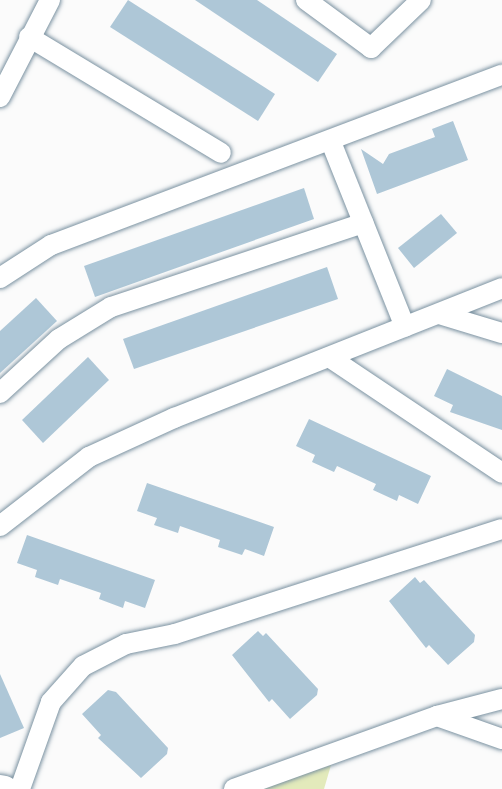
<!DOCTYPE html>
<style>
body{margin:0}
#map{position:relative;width:502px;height:789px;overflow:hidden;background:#fbfbfb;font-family:"Libre Baskerville",serif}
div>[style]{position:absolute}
.green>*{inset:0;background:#e3eabb}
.building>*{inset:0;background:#aec7d7}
.roads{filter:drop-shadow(0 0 2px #7b92a1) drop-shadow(0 0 2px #7b92a1)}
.minor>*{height:20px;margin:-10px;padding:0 10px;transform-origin:10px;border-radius:10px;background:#fff}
.secondary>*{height:27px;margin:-13.5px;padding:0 13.5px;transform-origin:13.5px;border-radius:13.5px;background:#fff}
span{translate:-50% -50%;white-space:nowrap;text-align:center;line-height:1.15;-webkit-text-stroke:6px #fff;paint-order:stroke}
</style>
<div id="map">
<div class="green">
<div style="clip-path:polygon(331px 765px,324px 789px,260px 789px)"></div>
</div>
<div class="building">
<div style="clip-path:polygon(128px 0,275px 94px,258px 121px,110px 27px)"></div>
<div style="clip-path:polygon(195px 0,257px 0,337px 54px,318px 82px)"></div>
<div style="clip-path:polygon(453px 121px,468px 160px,377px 194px,361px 149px,383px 164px,389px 154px,435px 137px,432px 129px)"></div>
<div style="clip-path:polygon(304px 188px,314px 219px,95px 297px,84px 266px)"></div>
<div style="clip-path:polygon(441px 214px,457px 233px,414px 268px,398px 248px)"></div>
<div style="clip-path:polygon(327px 267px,338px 299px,134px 369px,123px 339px)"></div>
<div style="clip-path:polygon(36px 298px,57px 321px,0 373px,0 331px)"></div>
<div style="clip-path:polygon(88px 357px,109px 380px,43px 443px,22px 420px)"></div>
<div style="clip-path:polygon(447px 369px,502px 396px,502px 430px,450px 412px,453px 405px,434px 396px)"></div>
<div style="clip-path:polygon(309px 419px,431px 476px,418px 504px,399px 495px,397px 501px,373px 490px,376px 484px,337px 466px,334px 472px,312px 462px,315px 455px,296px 446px)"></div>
<div style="clip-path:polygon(147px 483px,274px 527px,264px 556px,245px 549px,242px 555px,218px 547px,220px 540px,180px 526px,178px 533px,154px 525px,157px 518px,137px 511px)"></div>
<div style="clip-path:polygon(27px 535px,155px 580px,145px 608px,125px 601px,123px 608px,99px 599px,101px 593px,60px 579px,58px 585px,35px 577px,37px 570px,17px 563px)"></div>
<div style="clip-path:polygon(415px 577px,420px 583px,424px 580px,475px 635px,474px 642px,448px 665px,429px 645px,426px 648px,389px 601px)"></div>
<div style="clip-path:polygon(258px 631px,263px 636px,266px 633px,318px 689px,317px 695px,290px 719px,272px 699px,269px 702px,232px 655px)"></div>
<div style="clip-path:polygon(0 674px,24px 728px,0 738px)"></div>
<div style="clip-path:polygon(108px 690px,116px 692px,168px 748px,167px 754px,141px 778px,98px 738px,101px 735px,82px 714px)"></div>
</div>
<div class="roads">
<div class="minor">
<div style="left:306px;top:0;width:81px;rotate:36.4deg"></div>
<div style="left:371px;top:48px;width:69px;rotate:-43.8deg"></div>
<div style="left:29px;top:37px;width:224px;rotate:31.1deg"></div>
<div style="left:0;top:97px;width:109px;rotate:-62.7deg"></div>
<div style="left:331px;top:142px;width:199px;rotate:68.2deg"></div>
<div style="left:0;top:278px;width:61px;rotate:-32.9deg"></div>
<div style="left:51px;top:245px;width:482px;rotate:-20.7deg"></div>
<div style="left:439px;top:314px;width:66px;rotate:16.8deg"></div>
<div style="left:329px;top:357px;width:208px;rotate:33.8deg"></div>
<div style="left:0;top:393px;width:80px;rotate:-42.5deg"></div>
<div style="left:59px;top:339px;width:61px;rotate:-31.6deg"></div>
<div style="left:111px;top:307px;width:266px;rotate:-18.4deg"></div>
<div style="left:0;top:526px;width:113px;rotate:-37.8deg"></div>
<div style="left:89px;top:457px;width:94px;rotate:-24.6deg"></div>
<div style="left:174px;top:418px;width:353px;rotate:-21.6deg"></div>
<div style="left:437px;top:716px;width:69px;rotate:19.5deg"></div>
<div style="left:20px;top:789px;width:92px;rotate:-70.4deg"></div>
<div style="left:51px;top:702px;width:48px;rotate:-48.4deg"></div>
<div style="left:83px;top:666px;width:48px;rotate:-27.1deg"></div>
<div style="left:126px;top:644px;width:50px;rotate:-11.5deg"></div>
<div style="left:175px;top:634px;width:343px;rotate:-17.8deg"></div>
<div style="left:234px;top:789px;width:216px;rotate:-19.8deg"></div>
<div style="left:437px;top:716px;width:67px;rotate:-14.7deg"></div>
</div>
<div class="secondary">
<div style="left:0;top:788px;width:4px;rotate:14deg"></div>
</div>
</div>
</div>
